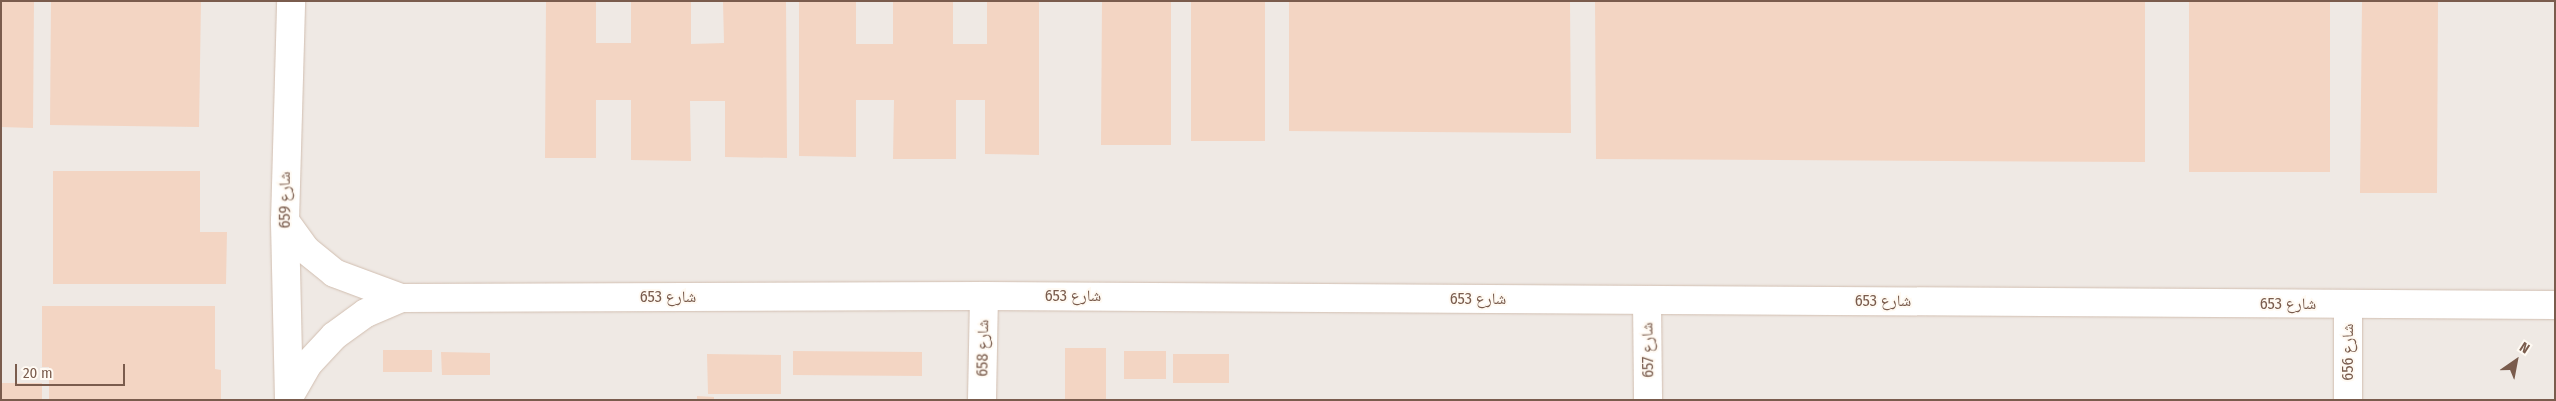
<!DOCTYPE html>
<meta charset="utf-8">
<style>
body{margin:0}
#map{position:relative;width:2556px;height:401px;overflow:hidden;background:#fdf6ec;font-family:"Fira Sans Condensed","Noto Naskh Arabic",sans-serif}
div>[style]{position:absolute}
.industrial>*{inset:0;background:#efe9e4}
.building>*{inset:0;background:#f3d5c3}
.roads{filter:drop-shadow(0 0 1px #d1beb0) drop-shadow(0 0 1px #d1beb0)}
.minor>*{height:28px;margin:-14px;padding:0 14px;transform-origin:14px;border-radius:14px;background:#fff}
span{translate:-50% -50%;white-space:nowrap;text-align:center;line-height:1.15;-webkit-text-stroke:4px #fffaf3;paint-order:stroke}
.street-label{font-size:16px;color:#7a5c4d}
.frame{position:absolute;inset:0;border:2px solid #7a5c4d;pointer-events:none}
.north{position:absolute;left:2491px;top:336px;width:50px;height:50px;-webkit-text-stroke:4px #fffaf3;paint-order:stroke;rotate:33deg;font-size:14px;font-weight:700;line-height:20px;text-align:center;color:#7a5c4d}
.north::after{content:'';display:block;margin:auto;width:18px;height:22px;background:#7a5c4d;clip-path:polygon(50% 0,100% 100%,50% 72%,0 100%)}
.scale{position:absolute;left:15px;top:364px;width:110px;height:22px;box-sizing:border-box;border:2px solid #7a5c4d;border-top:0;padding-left:6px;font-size:15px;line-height:18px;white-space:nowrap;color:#7a5c4d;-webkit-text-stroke:4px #fffaf3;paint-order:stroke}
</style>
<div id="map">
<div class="industrial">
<div style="clip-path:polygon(1px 1px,2555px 1px,2555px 400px,1px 400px)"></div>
</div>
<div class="building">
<div style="clip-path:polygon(1px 1px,34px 1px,33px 128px,1px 127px)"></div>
<div style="clip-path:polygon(51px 1px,201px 1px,199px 127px,50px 125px)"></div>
<div style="clip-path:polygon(546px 1px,596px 1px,596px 43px,631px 43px,631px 1px,691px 1px,691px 44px,724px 43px,723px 1px,786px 1px,787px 158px,725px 157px,725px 101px,690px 101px,691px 161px,631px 160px,631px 100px,596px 100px,596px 158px,545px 158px)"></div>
<div style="clip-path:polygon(799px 1px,856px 1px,856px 44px,893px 44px,893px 1px,953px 1px,953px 44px,987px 44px,987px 1px,1039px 1px,1039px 155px,985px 154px,985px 100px,956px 100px,956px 159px,893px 159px,894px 100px,856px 100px,856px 157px,799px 156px)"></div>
<div style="clip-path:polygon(1102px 1px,1171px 1px,1171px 145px,1101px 145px)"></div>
<div style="clip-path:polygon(1191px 1px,1265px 1px,1265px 141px,1191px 141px)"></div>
<div style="clip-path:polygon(1289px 1px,1570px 1px,1571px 133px,1289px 131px)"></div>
<div style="clip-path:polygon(1595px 1px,2145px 1px,2145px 162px,1596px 159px)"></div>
<div style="clip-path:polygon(2189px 1px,2330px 1px,2330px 172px,2189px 172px)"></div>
<div style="clip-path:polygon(2362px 1px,2438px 1px,2437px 193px,2360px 193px)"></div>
<div style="clip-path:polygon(53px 171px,200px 171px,200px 232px,227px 232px,226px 284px,53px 284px)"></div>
<div style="clip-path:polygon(42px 306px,215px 306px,215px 369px,221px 370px,221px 400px,49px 400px,49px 367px,42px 367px)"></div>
<div style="clip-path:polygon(1065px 348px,1106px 348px,1106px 400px,1065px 400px)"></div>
<div style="clip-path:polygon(383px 350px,432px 350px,432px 372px,383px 372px)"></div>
<div style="clip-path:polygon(793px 351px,922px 352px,922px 376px,793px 375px)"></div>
<div style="clip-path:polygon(1124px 351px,1166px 351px,1166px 379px,1124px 379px)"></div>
<div style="clip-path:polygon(441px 352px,490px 353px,490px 375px,442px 375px)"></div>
<div style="clip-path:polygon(707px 354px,781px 355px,781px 394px,708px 394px)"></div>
<div style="clip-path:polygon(1173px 354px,1229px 354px,1229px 383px,1173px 383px)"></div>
<div style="clip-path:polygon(1px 383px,42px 383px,42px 400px,1px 400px)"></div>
<div style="clip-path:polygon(697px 396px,714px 397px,714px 400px,697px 400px)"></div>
</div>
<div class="roads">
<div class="minor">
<div style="left:285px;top:221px;width:36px;rotate:54deg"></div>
<div style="left:306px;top:250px;width:36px;rotate:39deg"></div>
<div style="left:334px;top:273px;width:72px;rotate:20.5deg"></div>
<div style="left:401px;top:298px;width:583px;rotate:-0.2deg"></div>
<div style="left:984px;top:296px;width:1571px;rotate:0.33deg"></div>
<div style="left:1647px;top:300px;width:100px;rotate:89.4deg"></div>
<div style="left:289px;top:397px;width:38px;rotate:-60deg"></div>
<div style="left:308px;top:364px;width:38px;rotate:-47deg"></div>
<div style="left:334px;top:336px;width:39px;rotate:-36deg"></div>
<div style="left:366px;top:313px;width:38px;rotate:-23deg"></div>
<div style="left:289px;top:400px;width:179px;rotate:-91.3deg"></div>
<div style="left:285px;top:221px;width:220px;rotate:-88.4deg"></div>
<div style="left:982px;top:400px;width:104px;rotate:-88.9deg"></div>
<div style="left:2348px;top:400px;width:96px;rotate:-90deg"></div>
</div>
</div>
<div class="street-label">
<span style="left:285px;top:200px;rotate:-90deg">شارع 659</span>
<span style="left:1073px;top:296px">شارع 653</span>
<span style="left:668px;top:297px">شارع 653</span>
<span style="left:1478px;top:299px">شارع 653</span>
<span style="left:1883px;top:301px">شارع 653</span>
<span style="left:2288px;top:304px">شارع 653</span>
<span style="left:983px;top:348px;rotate:-89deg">شارع 658</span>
<span style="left:1648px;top:350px;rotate:-91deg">شارع 657</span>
<span style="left:2348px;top:352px;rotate:-90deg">شارع 656</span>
</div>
<div class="frame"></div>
<div class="north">N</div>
<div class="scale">20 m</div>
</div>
